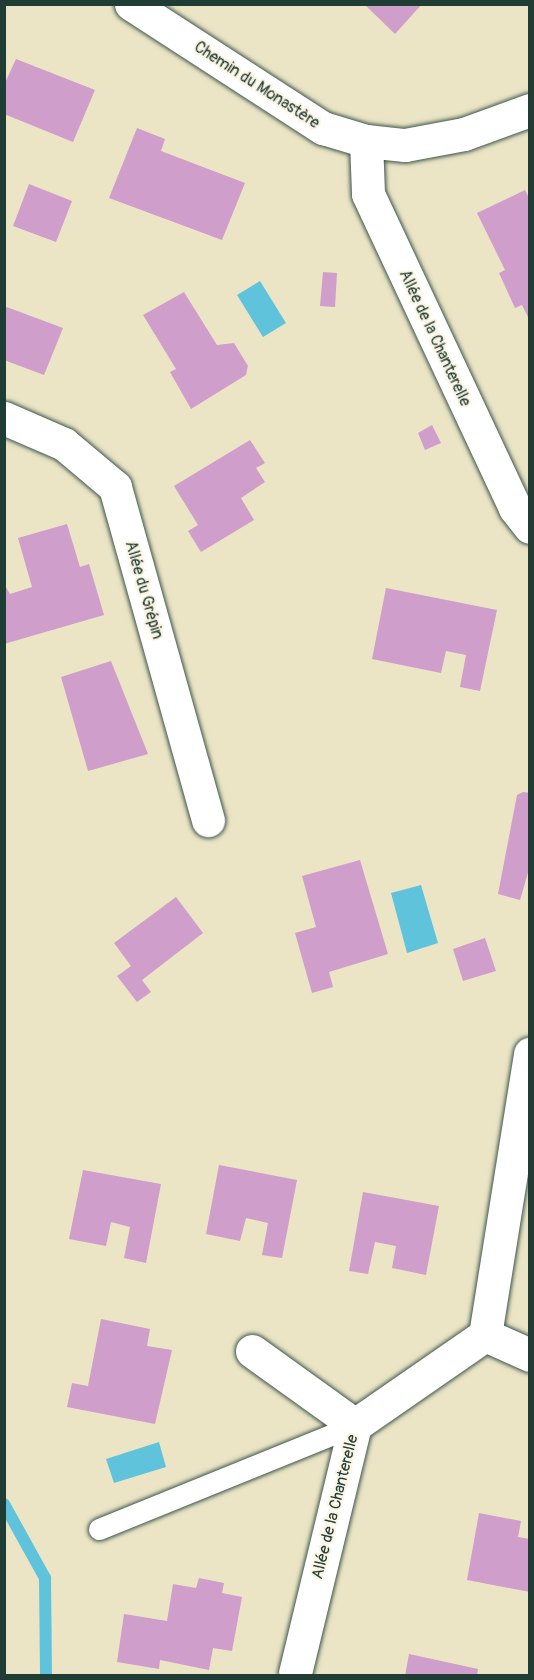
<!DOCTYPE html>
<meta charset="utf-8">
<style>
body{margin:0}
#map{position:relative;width:534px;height:1680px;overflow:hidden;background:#ebe5c6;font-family:Pangolin,sans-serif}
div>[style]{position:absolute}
.water>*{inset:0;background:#5fc3dc}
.stream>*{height:12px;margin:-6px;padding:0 6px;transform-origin:6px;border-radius:6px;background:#5fc3dc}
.building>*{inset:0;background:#cf9ecb}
.roads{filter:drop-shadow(0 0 2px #3e564a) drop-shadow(0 0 2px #3e564a)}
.lane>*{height:21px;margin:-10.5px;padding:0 10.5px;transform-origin:10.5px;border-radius:10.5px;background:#fff}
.street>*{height:33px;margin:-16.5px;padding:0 16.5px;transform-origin:16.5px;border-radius:16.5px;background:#fff}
span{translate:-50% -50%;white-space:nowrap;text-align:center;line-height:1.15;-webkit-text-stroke:4.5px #fcf5e5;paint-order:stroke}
.street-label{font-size:16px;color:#1f3d34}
.frame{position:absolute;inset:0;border:6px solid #1f3d34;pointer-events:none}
</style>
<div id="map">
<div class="water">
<div style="clip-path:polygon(260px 281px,286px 323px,263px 337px,237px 295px)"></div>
<div style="clip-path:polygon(421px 885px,438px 943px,407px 953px,391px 893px)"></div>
<div style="clip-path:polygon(159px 1442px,166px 1467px,114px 1483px,106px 1459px)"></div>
</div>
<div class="stream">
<div style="left:4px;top:1504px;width:85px;rotate:61deg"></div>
<div style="left:45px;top:1578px;width:98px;rotate:89.4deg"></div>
</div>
<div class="building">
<div style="clip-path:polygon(364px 4px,422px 4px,395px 34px)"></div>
<div style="clip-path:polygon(16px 59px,95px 90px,73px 142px,4px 114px,4px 85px)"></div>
<div style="clip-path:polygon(137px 128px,165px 139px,161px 151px,245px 183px,222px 240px,109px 198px)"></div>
<div style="clip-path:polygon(29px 184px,72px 201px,56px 242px,13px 226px)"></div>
<div style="clip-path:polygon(525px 190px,530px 200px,530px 321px,522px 305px,515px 308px,499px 273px,505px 270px,477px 213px)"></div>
<div style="clip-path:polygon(323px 272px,337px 273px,335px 307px,320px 306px)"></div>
<div style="clip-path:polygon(184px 292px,217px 345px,234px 343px,248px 366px,246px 375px,191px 409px,170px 372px,176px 369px,143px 315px)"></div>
<div style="clip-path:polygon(4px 306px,63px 328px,44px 375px,4px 360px)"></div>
<div style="clip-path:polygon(432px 425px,441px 443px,425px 450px,418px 433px)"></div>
<div style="clip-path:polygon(250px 440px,265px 463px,256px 468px,265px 482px,241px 498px,254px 520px,201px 552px,188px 531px,198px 525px,174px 486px)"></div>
<div style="clip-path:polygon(67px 524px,80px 567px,89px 564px,104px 615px,4px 644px,4px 584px,10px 594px,32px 587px,18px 538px)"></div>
<div style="clip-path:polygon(386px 588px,497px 610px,480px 691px,460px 687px,466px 655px,446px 651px,441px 673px,372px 659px)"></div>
<div style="clip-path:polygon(111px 661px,148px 754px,88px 771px,61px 677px)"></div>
<div style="clip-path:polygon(523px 792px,530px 793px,530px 866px,520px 900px,498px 894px,517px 795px)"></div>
<div style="clip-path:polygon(360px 860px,388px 954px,329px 972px,333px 987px,312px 993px,295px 933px,316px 927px,302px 876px)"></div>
<div style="clip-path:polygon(176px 897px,203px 933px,142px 980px,151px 992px,137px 1002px,117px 976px,131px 966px,114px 943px)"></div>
<div style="clip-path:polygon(485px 938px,496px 971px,463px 981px,453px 949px)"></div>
<div style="clip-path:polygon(219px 1165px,297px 1180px,282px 1258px,262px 1255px,268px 1223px,246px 1218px,240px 1241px,206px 1234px)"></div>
<div style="clip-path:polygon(83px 1170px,161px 1184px,146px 1263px,124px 1258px,130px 1227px,111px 1222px,106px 1246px,69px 1239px)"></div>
<div style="clip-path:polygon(363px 1192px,439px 1206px,426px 1275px,392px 1268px,396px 1246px,375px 1242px,368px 1274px,349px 1271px)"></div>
<div style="clip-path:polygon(101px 1319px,150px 1329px,147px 1346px,172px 1350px,155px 1424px,67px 1407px,72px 1383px,88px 1386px)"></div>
<div style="clip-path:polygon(479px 1513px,521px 1521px,518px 1537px,530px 1539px,530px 1592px,467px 1580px)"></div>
<div style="clip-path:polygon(199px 1578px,224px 1583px,222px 1593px,242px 1597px,232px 1651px,213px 1648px,209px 1670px,160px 1660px,159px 1669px,117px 1662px,124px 1614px,167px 1621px,173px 1584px,196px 1588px)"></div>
<div style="clip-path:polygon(409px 1654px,478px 1669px,477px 1676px,405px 1676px)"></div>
</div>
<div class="roads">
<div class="lane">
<div style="left:99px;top:1529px;width:276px;rotate:-22.1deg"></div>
</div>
<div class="street">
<div style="left:131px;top:4px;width:229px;rotate:32.9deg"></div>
<div style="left:323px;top:128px;width:45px;rotate:16.8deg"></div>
<div style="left:366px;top:141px;width:39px;rotate:6deg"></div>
<div style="left:405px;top:145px;width:60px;rotate:-10.6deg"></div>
<div style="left:464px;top:134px;width:70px;rotate:-20deg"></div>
<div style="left:366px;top:141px;width:53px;rotate:87.8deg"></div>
<div style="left:368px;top:194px;width:347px;rotate:64.9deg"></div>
<div style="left:515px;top:508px;width:24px;rotate:52deg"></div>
<div style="left:4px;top:418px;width:65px;rotate:23.4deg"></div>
<div style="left:64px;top:444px;width:67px;rotate:40.1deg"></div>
<div style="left:115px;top:487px;width:346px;rotate:74.4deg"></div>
<div style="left:485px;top:1335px;width:49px;rotate:24deg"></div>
<div style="left:252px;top:1351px;width:127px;rotate:35.7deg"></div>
<div style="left:295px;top:1673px;width:255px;rotate:-76.4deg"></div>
<div style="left:355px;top:1425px;width:158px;rotate:-34.7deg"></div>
<div style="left:485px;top:1335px;width:285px;rotate:-80.9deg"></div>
</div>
</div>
<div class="street-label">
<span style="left:257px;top:85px;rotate:33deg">Chemin du Monastère</span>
<span style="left:435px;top:338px;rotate:65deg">Allée de la Chanterelle</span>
<span style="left:144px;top:590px;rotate:74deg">Allée du Grépin</span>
<span style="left:335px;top:1507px;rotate:-76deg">Allée de la Chanterelle</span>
</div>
<div class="frame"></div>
</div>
